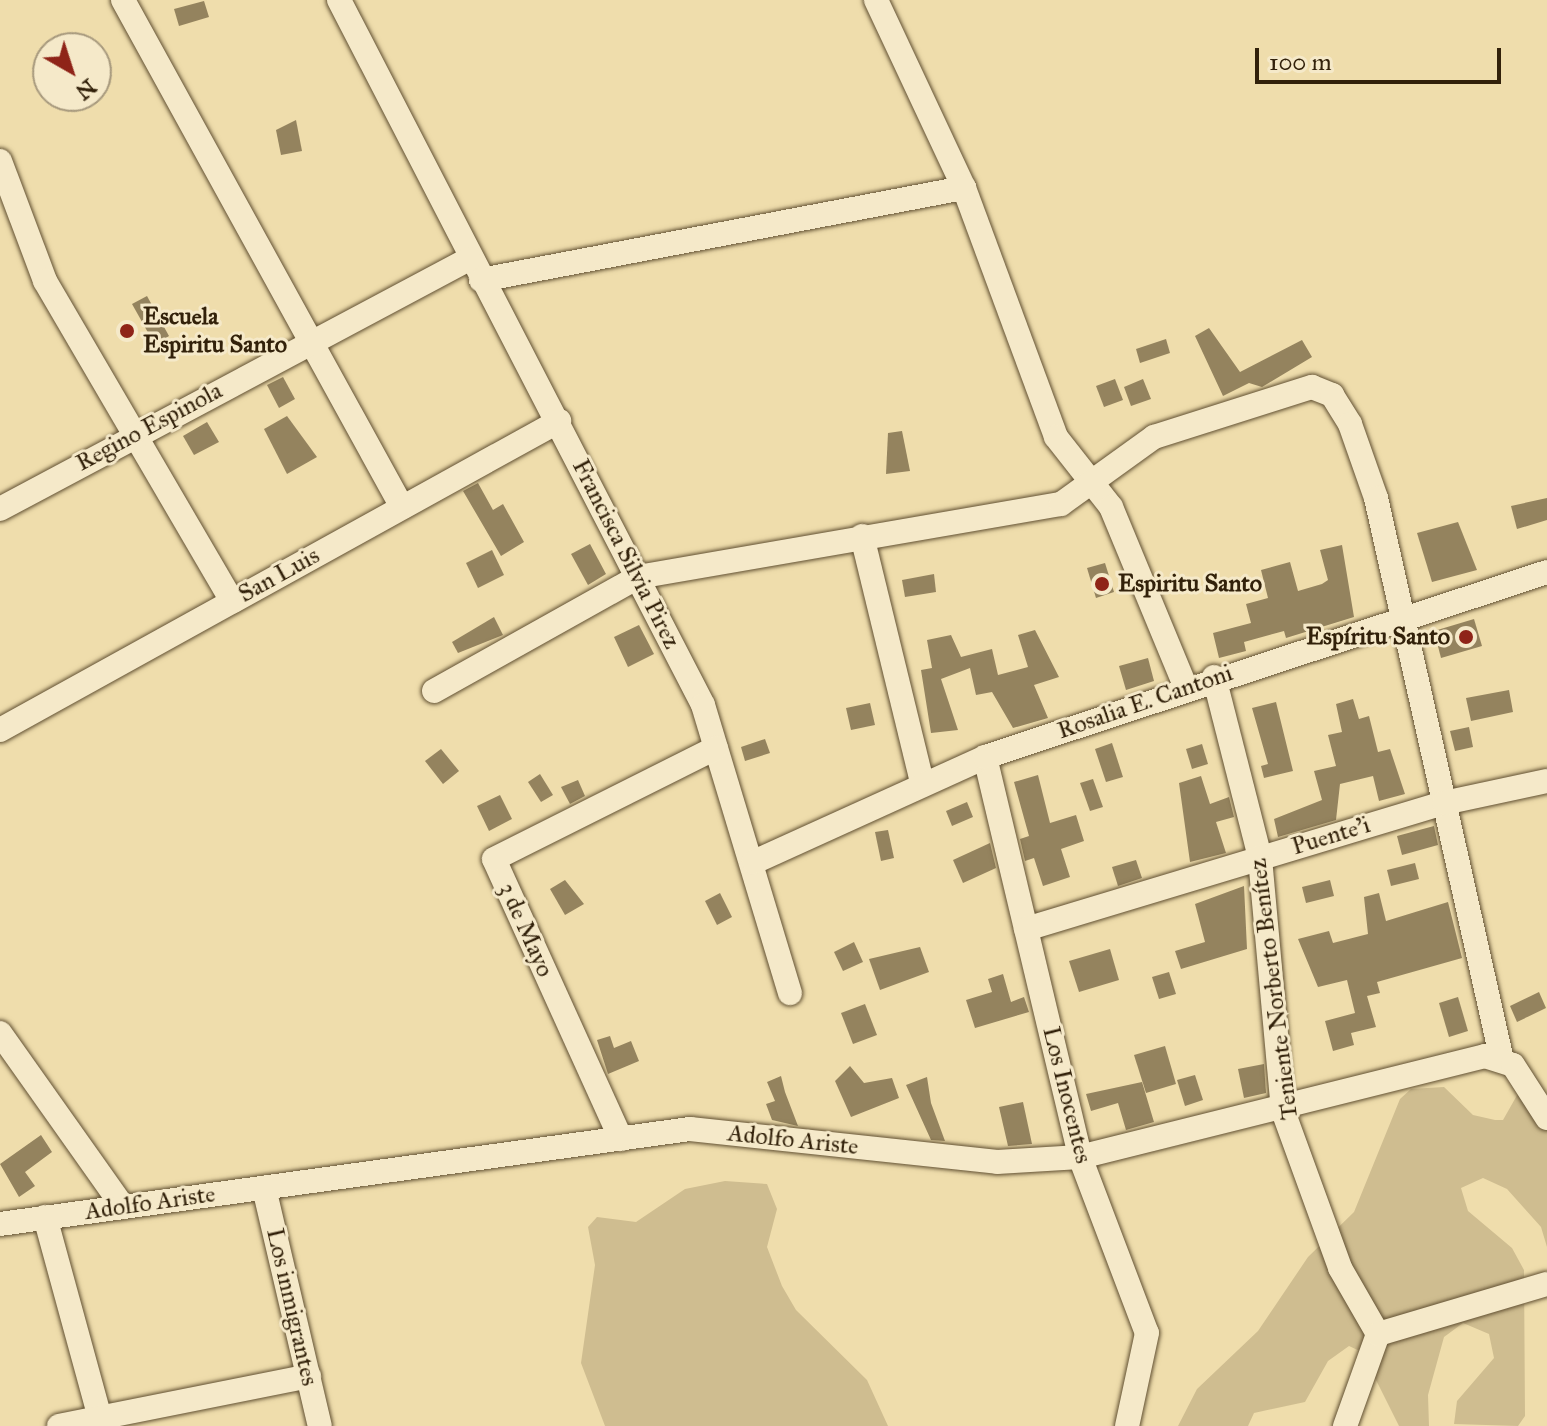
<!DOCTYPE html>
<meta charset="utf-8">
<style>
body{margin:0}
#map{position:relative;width:1547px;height:1426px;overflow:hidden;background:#efddac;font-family:"IM FELL Great Primer",serif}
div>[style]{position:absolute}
.green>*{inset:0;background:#cfbd90}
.building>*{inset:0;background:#94835e}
.roads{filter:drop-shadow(0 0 2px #615032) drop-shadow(0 0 2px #615032)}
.minor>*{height:24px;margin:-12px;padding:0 12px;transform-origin:12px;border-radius:12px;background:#f5e9c9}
.dots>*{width:22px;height:22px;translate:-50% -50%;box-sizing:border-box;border:4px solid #f5e9c9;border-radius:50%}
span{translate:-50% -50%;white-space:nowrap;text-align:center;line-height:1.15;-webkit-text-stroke:6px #f5e9c9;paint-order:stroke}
.poi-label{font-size:24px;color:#32210a;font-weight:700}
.left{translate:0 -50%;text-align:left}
.right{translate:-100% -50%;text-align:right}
.street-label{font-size:24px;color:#32210a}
.north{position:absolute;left:32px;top:32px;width:80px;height:80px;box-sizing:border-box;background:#f5e9c9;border:2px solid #a7997d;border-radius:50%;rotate:141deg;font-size:22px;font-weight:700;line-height:32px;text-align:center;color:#32210a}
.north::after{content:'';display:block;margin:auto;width:28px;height:36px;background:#8f2418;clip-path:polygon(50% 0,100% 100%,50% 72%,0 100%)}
.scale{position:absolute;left:1255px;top:48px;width:246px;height:36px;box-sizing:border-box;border:4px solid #32210a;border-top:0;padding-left:10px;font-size:24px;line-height:28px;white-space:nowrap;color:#32210a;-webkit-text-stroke:6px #f5e9c9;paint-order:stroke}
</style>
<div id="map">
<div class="green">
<div style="clip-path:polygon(1444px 1087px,1473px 1115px,1495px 1120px,1503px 1120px,1520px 1090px,1547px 1100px,1547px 1247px,1541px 1227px,1507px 1189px,1483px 1178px,1461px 1188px,1468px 1211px,1512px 1248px,1524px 1270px,1525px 1416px,1518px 1426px,1454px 1424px,1457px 1401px,1494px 1358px,1489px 1334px,1463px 1323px,1444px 1337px,1428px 1395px,1429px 1426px,1399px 1426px,1362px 1352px,1349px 1346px,1328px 1361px,1305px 1402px,1254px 1413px,1248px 1426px,1178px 1426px,1197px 1389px,1258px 1331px,1308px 1257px,1354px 1212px,1400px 1099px,1411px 1089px)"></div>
<div style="clip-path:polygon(725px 1181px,767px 1184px,777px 1209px,767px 1247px,782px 1286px,796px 1310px,867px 1380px,888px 1426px,605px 1426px,581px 1363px,595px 1265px,588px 1227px,597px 1217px,636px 1222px,685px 1189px)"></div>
</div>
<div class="building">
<div style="clip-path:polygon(204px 1px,209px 17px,179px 26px,174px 9px)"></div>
<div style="clip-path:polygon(296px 120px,302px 151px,281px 155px,276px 130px)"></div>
<div style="clip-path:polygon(147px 296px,169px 336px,155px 345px,132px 304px)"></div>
<div style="clip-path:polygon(1209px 328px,1240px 372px,1302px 340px,1312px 357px,1262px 387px,1249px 383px,1223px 396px,1195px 336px)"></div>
<div style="clip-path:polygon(1166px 339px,1170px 353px,1140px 363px,1136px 349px)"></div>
<div style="clip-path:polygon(283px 377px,295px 399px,279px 408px,267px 385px)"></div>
<div style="clip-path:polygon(1115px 379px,1123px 400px,1104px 407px,1096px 386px)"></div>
<div style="clip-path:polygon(1143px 379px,1151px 399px,1131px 406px,1124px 387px)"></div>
<div style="clip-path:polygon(287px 416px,317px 457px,287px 474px,264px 429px)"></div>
<div style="clip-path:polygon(207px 422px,219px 442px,194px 455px,183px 436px)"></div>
<div style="clip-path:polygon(902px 431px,910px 471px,886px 474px,888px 433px)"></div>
<div style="clip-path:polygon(478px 483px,493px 510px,503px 504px,524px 542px,501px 556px,463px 491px)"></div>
<div style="clip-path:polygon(1547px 498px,1547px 520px,1517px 529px,1511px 506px)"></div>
<div style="clip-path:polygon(1458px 522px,1477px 570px,1432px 582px,1417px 533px)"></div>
<div style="clip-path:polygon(590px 544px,606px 574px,588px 585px,571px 554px)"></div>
<div style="clip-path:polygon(1342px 545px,1354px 617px,1286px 638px,1284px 631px,1244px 642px,1246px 651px,1219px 658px,1213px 633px,1251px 623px,1246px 604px,1268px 598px,1261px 570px,1290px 562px,1298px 591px,1322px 584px,1328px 580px,1320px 550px)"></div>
<div style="clip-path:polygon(492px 550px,504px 575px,478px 588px,466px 563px)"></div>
<div style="clip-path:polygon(1105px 563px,1114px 592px,1096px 598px,1087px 568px)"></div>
<div style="clip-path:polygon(934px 574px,936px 592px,905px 597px,902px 580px)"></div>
<div style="clip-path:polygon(494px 617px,503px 635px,458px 653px,452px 642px)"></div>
<div style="clip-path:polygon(1474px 619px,1482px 646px,1441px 658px,1434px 631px)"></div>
<div style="clip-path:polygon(639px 625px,654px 654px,628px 667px,614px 637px)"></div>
<div style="clip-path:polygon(1035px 630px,1059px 677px,1034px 685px,1048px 718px,1013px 728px,992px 692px,976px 695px,970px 668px,941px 679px,958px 730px,931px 733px,921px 670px,932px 668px,927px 640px,951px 635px,961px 657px,992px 649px,998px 675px,1028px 667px,1018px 635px)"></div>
<div style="clip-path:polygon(1148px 658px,1154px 681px,1126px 690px,1119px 666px)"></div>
<div style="clip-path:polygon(1509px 690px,1513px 712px,1471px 721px,1466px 698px)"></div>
<div style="clip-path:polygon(1353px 699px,1359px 719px,1369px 716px,1378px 752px,1390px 749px,1405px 794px,1379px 801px,1373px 776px,1340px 784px,1336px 820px,1278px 837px,1274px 819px,1322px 800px,1314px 771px,1336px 766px,1328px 735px,1342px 732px,1336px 704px)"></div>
<div style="clip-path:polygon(1276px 702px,1293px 771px,1264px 778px,1261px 766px,1268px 764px,1252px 708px)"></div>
<div style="clip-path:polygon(870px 703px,875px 725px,851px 730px,846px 708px)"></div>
<div style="clip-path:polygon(1469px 727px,1473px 747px,1455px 751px,1450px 731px)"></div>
<div style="clip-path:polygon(765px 739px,770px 753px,745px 761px,741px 747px)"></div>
<div style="clip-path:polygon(1112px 743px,1123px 777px,1106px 782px,1095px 749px)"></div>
<div style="clip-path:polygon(1202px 744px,1208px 764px,1192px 769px,1186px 749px)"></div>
<div style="clip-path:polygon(441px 749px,459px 771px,443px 784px,425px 761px)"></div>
<div style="clip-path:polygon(540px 774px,553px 795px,541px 802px,528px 782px)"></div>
<div style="clip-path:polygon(1038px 775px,1050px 823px,1076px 815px,1084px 841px,1061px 849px,1070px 877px,1043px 886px,1034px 858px,1025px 861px,1020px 839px,1029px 836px,1014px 782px)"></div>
<div style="clip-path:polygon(1201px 776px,1210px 804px,1229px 797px,1234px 817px,1216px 822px,1226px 853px,1190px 862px,1179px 783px)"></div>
<div style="clip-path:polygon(1093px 779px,1103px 807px,1090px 811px,1080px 783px)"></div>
<div style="clip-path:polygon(578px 780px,585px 796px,570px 804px,561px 787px)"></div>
<div style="clip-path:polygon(500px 795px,512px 819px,489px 831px,477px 806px)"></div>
<div style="clip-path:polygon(967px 802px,973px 817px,952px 826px,946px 811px)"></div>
<div style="clip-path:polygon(1434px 826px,1438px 845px,1402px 855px,1397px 836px)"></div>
<div style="clip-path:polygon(888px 830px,894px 858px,881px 861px,875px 832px)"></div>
<div style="clip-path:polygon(990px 843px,996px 868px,963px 883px,953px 860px)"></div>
<div style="clip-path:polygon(1136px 860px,1142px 878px,1118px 886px,1112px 867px)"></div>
<div style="clip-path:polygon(1415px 863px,1419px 879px,1391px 886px,1387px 870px)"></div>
<div style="clip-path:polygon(565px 880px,584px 904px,565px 915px,550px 889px)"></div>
<div style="clip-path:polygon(1330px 880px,1334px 896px,1306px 903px,1302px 887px)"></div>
<div style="clip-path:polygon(1244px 886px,1247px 949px,1181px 969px,1175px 951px,1205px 942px,1195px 904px)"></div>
<div style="clip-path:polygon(720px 893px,732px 917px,717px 925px,705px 901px)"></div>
<div style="clip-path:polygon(1379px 893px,1386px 921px,1448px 902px,1462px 958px,1377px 982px,1380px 993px,1367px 996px,1376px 1027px,1351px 1033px,1354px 1045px,1333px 1051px,1325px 1021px,1355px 1013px,1347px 980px,1318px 987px,1298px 939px,1329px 931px,1333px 943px,1368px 934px,1364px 897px)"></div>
<div style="clip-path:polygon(854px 942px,863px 962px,843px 971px,834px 952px)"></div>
<div style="clip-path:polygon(920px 947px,929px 972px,880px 990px,869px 959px)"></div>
<div style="clip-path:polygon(1110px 949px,1119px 980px,1079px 992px,1069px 961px)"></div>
<div style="clip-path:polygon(1169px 972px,1176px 994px,1159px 999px,1152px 977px)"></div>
<div style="clip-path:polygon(1003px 974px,1011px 1002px,1024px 997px,1029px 1012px,975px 1028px,966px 1000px,992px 992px,988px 979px)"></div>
<div style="clip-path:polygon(1539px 992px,1546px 1008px,1517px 1022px,1510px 1006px)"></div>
<div style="clip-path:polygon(1458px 997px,1468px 1031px,1449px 1037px,1439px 1003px)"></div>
<div style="clip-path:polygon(865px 1004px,877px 1035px,853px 1044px,841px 1013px)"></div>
<div style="clip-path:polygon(610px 1036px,614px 1048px,631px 1041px,639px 1061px,608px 1074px,597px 1040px)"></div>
<div style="clip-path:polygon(1165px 1046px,1176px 1084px,1146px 1093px,1134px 1055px)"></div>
<div style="clip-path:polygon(1264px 1064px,1266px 1093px,1244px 1098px,1238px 1069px)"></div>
<div style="clip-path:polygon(850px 1066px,864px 1083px,892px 1078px,899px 1098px,851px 1117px,835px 1081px)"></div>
<div style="clip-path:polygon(1195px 1075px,1203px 1100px,1185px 1106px,1177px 1080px)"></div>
<div style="clip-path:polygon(781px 1076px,785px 1092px,798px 1126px,772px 1120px,766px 1104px,775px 1101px,767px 1082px)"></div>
<div style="clip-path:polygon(927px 1077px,931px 1103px,945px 1141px,931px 1140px,906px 1085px)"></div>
<div style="clip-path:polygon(1142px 1082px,1154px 1122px,1126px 1130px,1118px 1103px,1091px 1111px,1086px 1094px)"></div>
<div style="clip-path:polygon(1023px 1102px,1032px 1144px,1008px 1146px,999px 1107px)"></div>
<div style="clip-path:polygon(41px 1135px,52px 1152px,25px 1172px,35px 1186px,19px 1197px,0 1164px)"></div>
</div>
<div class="roads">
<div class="minor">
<div style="left:123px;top:0;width:579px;rotate:61.18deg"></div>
<div style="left:339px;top:0;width:793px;rotate:62.69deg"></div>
<div style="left:703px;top:705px;width:301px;rotate:73.2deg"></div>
<div style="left:876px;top:0;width:208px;rotate:64.9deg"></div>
<div style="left:964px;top:188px;width:265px;rotate:69.7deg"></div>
<div style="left:1056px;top:437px;width:89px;rotate:51.8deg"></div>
<div style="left:1111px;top:507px;width:196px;rotate:67.5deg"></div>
<div style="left:0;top:161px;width:128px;rotate:69.4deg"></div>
<div style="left:45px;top:281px;width:371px;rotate:59.7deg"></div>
<div style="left:481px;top:280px;width:492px;rotate:-10.8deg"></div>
<div style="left:0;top:509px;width:531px;rotate:-28.06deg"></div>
<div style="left:862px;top:536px;width:253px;rotate:76.3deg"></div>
<div style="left:1214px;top:677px;width:187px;rotate:75.7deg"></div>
<div style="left:1260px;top:858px;width:254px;rotate:84.8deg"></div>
<div style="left:1283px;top:1111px;width:167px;rotate:70deg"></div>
<div style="left:1340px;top:1268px;width:76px;rotate:60.1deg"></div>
<div style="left:1378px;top:1334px;width:98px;rotate:109.7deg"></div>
<div style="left:434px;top:691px;width:234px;rotate:-29.2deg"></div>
<div style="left:638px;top:577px;width:429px;rotate:-9.8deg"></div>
<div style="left:1061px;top:504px;width:115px;rotate:-35.8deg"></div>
<div style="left:1154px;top:437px;width:166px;rotate:-17.6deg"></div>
<div style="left:1312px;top:387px;width:22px;rotate:22deg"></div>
<div style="left:1332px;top:395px;width:34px;rotate:58deg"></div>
<div style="left:1350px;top:424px;width:78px;rotate:70.6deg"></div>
<div style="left:1376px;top:498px;width:572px;rotate:77.37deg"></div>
<div style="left:0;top:730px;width:639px;rotate:-28.93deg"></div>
<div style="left:985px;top:757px;width:411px;rotate:76.6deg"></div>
<div style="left:1080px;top:1157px;width:188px;rotate:69.2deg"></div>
<div style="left:1147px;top:1333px;width:95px;rotate:102.1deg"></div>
<div style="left:754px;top:862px;width:254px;rotate:-24.4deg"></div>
<div style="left:985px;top:757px;width:592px;rotate:-18.22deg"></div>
<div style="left:1026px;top:929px;width:437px;rotate:-16.8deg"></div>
<div style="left:1444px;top:803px;width:105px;rotate:-12.1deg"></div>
<div style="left:0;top:1033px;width:213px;rotate:54.7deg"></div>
<div style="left:621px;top:1139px;width:307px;rotate:-114.4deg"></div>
<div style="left:494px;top:859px;width:248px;rotate:-26.6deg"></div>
<div style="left:264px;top:1188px;width:244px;rotate:76.8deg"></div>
<div style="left:45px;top:1217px;width:217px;rotate:74.7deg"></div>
<div style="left:0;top:1224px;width:697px;rotate:-7.84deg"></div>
<div style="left:690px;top:1129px;width:309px;rotate:6.1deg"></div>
<div style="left:997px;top:1162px;width:83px;rotate:-3.4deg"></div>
<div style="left:1080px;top:1157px;width:417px;rotate:-14deg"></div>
<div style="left:1485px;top:1056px;width:29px;rotate:18deg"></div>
<div style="left:1513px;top:1065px;width:63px;rotate:57.3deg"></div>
<div style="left:1378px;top:1334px;width:176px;rotate:-16.5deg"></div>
<div style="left:59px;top:1426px;width:255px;rotate:-11.3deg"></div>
</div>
</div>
<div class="dots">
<div style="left:127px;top:331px;background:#8f2418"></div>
<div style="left:1102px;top:584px;background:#8f2418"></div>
<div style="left:1466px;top:637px;background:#8f2418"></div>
</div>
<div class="poi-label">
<span class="left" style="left:143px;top:331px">Escuela<br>Espiritu Santo</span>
<span class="left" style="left:1118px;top:584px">Espiritu Santo</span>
<span class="right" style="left:1450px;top:637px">Espíritu Santo</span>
</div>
<div class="street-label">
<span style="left:149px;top:427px;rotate:-28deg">Regino Espinola</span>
<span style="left:626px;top:554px;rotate:63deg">Francisca Silvia Pirez</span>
<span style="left:279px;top:575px;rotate:-29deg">San Luis</span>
<span style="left:1145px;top:702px;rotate:-19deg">Rosalia E. Cantoni</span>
<span style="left:1331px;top:836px;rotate:-17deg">Puente'i</span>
<span style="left:526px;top:930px;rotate:66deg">3 de Mayo</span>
<span style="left:1274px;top:989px;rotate:-97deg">Teniente Norberto Benítez</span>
<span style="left:1067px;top:1095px;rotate:76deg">Los Inocentes</span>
<span style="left:793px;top:1140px;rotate:6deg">Adolfo Ariste</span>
<span style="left:150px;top:1203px;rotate:-8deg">Adolfo Ariste</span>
<span style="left:292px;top:1307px;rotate:77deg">Los inmigrantes</span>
</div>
<div class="north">N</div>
<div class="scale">100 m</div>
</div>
